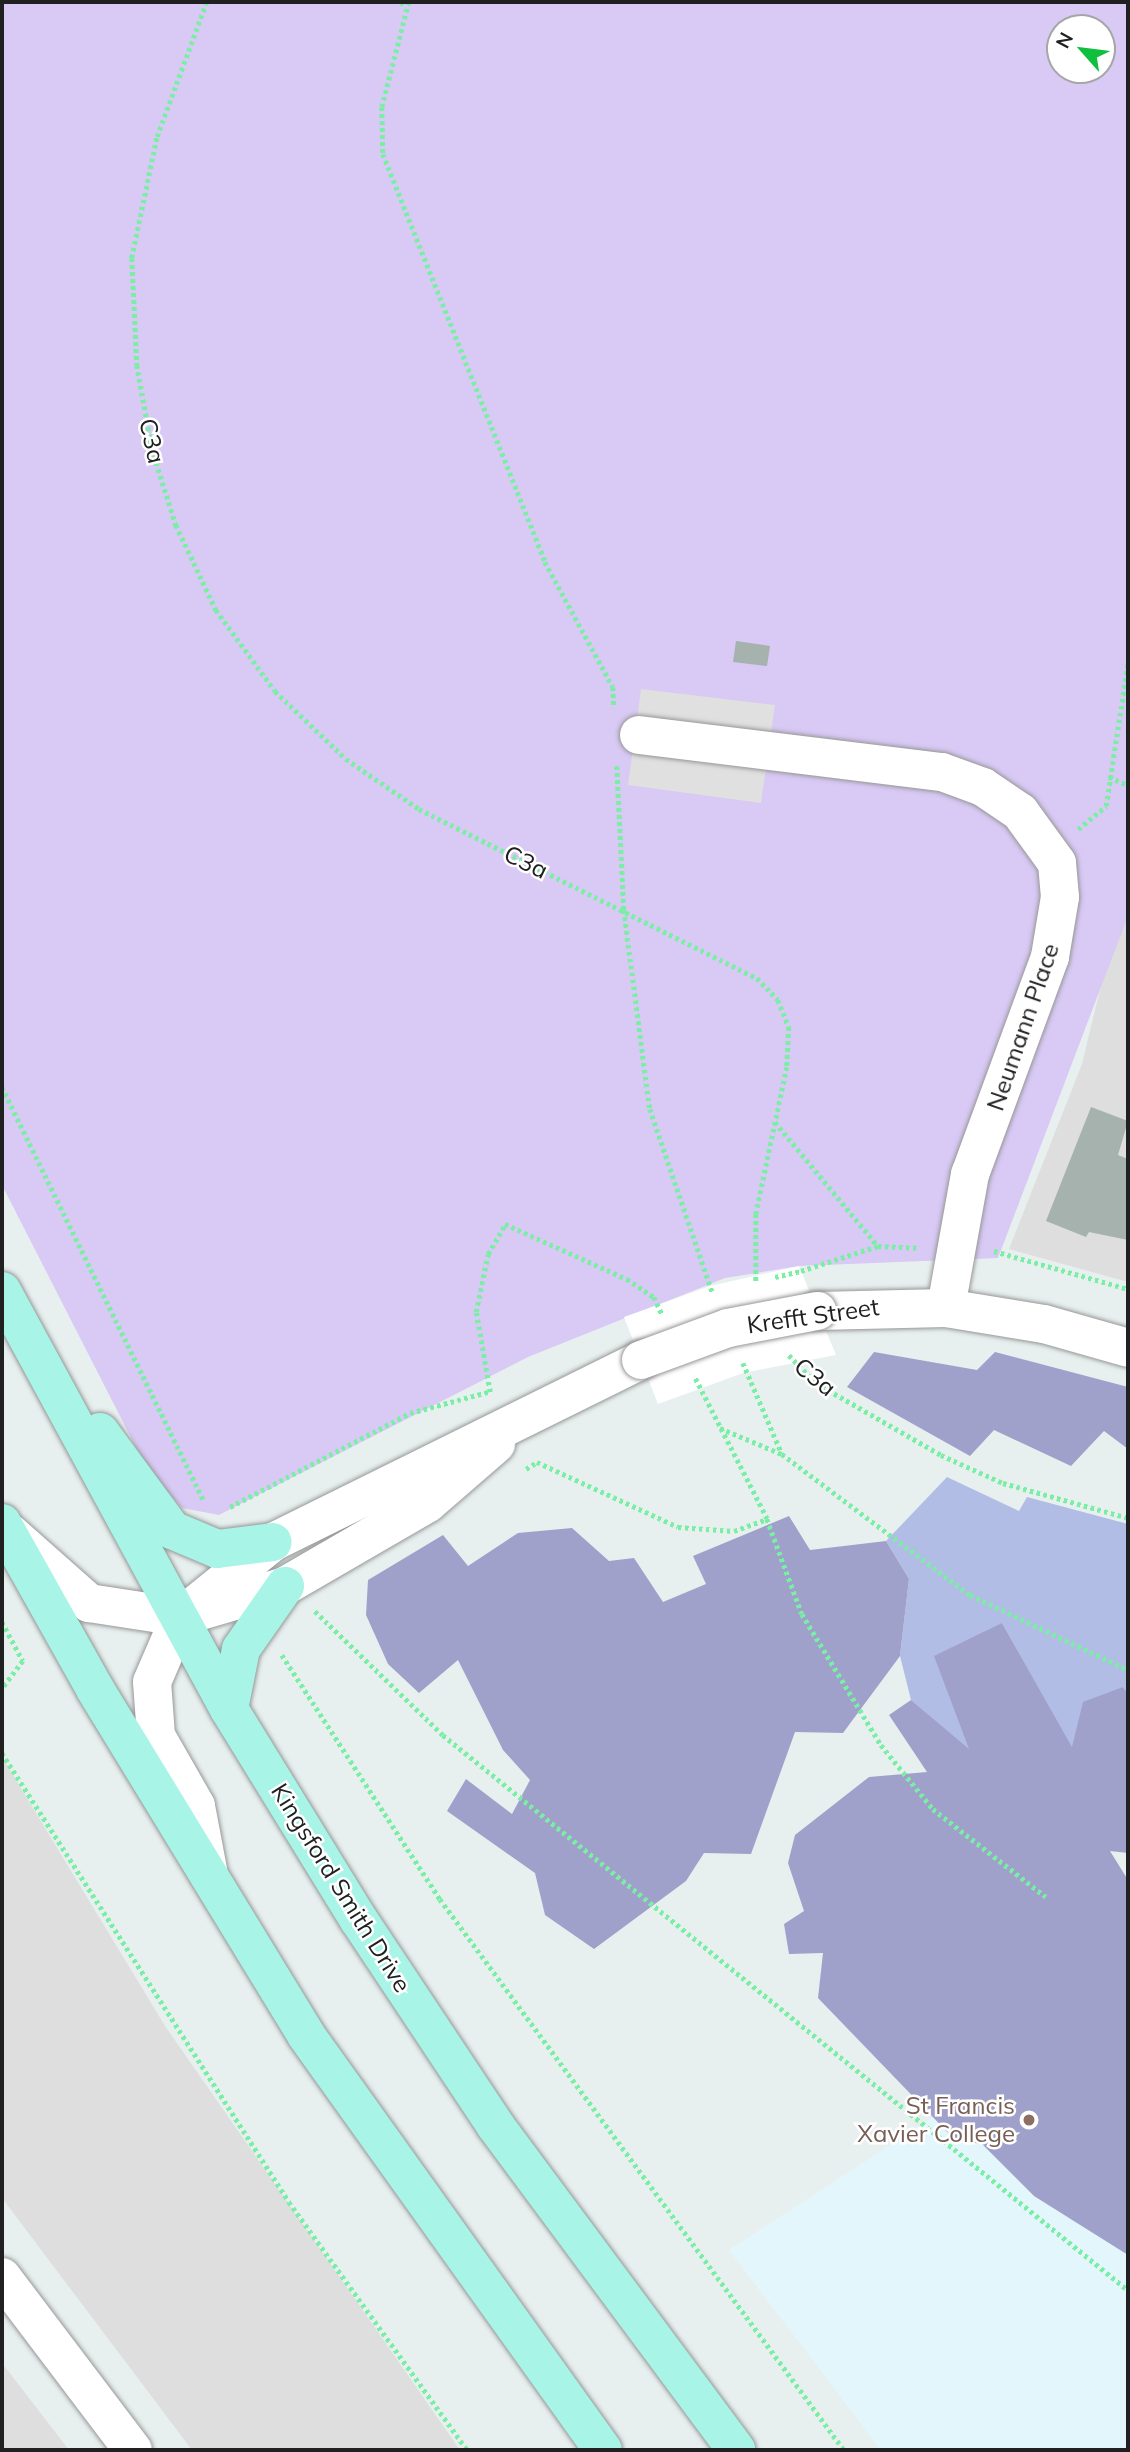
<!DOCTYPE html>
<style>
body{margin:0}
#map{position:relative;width:1130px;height:2452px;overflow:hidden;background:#e7f0ef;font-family:Mulish,sans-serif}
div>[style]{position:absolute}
.residential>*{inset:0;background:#dddedd}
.education>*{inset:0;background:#e3f6fc}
.grass>*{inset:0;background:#b2bde5}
.forest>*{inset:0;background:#9fa1cb}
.park>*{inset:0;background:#d8c9f5}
.parking>*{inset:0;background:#e0e0e0}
.pier>*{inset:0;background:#fff}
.building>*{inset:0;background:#a6b2ae}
.path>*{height:4.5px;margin-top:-2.25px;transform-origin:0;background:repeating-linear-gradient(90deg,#7aeea4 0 3.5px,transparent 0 7px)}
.roads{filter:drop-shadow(0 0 2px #979797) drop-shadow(0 0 2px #979797)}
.minor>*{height:38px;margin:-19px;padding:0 19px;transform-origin:19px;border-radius:19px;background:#fff}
.major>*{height:38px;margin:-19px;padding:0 19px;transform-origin:19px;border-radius:19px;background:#a8f4e7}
.path-bridge>*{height:4.5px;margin-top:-2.25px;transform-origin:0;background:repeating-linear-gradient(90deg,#7aeea4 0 3.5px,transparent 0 7px)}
.bridges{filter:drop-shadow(0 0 2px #979797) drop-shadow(0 0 2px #979797)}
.minor-bridge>*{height:38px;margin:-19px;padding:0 19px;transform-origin:19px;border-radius:19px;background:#fff}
.dots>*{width:19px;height:19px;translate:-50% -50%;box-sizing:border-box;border:4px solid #fff;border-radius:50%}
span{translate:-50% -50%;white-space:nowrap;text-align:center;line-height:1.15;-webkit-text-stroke:5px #fff;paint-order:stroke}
.street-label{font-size:24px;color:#202020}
.education-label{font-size:24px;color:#785e54}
.right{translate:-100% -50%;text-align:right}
.frame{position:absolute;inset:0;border:4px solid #202020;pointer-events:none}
.north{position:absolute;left:1046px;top:14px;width:70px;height:70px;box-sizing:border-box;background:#fff;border:2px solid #a6a6a6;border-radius:50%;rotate:298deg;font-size:19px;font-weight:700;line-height:28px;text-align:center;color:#202020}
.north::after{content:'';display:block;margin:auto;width:24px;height:32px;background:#11bf3f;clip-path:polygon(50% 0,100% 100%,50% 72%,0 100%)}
</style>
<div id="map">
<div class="residential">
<div style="clip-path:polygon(1128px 874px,1128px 1282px,1009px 1249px,1082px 1064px)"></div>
<div style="clip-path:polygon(2px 1757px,165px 2026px,460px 2450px,192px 2450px,2px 2198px)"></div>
<div style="clip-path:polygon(2px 2363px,69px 2450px,2px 2450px)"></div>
</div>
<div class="education">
<div style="clip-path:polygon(1128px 1990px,1128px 2450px,881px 2450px,729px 2250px)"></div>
</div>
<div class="grass">
<div style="clip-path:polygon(947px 1477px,1019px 1511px,1027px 1497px,1128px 1524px,1128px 1694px,1123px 1687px,1072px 1748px,1002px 1623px,969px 1750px,911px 1700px,900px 1656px,909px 1579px,886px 1541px)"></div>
</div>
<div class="forest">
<div style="clip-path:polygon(874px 1352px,977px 1370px,995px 1352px,1128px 1387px,1128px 1449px,1104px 1431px,1071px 1466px,994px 1430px,970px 1456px,847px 1387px)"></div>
<div style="clip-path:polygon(789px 1516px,810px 1550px,886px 1541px,909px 1579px,900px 1656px,843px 1733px,795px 1732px,751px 1854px,704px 1853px,686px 1881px,594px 1949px,545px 1915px,535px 1873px,447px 1811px,466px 1779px,512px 1814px,530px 1780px,503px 1750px,458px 1660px,419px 1693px,388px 1664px,366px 1615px,368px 1580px,443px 1535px,468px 1566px,518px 1533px,572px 1528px,609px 1561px,634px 1558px,663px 1602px,706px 1584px,693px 1556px)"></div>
<div style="clip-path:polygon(1002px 1623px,1072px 1747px,1083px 1702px,1123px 1687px,1128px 1694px,1128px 1853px,1110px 1851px,1128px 1880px,1128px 2255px,1034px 2196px,982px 2144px,955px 2140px,818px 1998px,823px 1953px,789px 1954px,784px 1924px,804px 1911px,788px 1863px,795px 1835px,869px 1777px,927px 1772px,889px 1715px,911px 1700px,969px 1749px,934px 1656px)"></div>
</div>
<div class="park">
<div style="clip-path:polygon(evenodd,2px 2px,1128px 2px,1128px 916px,998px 1258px,799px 1266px,725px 1278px,528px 1357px,219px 1515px,182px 1508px,147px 1469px,2px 1185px,2px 2px,1060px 28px,1102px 28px,1102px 70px,1060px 70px,1060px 28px)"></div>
</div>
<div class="parking">
<div style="clip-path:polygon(641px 689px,775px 705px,761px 803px,628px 785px)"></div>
</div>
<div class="pier">
<div style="clip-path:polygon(799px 1266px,836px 1355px,743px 1373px,658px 1404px,624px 1317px,710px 1286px)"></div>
</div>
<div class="building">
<div style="clip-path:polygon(736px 641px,770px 646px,767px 666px,733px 662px)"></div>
<div style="clip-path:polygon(1091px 1107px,1128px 1121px,1118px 1155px,1128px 1159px,1128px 1240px,1089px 1232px,1086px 1237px,1046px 1221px)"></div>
</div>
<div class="path">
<div style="left:207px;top:2px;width:145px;rotate:110.2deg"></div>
<div style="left:157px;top:138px;width:123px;rotate:101.8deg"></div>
<div style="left:132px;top:258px;width:107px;rotate:87.3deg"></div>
<div style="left:137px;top:365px;width:85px;rotate:79.9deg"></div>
<div style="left:152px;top:449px;width:80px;rotate:72.5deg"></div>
<div style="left:176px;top:525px;width:94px;rotate:64.8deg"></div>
<div style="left:216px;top:610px;width:100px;rotate:53.9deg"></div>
<div style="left:275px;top:691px;width:98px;rotate:43.8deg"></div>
<div style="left:346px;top:759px;width:88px;rotate:34.4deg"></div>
<div style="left:419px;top:809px;width:378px;rotate:26.6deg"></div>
<div style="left:757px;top:978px;width:30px;rotate:46deg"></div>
<div style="left:778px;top:1000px;width:29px;rotate:68deg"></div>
<div style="left:789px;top:1027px;width:40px;rotate:92.9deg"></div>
<div style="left:787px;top:1067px;width:150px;rotate:101.9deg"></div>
<div style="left:756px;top:1214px;width:69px;rotate:90deg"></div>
<div style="left:401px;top:2px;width:7px;rotate:45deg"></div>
<div style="left:409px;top:2px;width:108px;rotate:104.4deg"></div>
<div style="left:382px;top:107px;width:47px;rotate:88.8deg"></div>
<div style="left:383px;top:154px;width:439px;rotate:68.3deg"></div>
<div style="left:545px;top:562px;width:142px;rotate:61.5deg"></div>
<div style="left:613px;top:687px;width:21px;rotate:87deg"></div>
<div style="left:617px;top:766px;width:144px;rotate:87.2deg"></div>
<div style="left:624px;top:910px;width:201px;rotate:82.6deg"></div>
<div style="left:650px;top:1109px;width:195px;rotate:71.2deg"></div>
<div style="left:1109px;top:777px;width:21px;rotate:23deg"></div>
<div style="left:1078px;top:829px;width:36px;rotate:-39deg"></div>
<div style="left:1106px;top:806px;width:145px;rotate:-81.3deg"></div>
<div style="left:2px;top:1087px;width:461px;rotate:64deg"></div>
<div style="left:775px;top:1122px;width:161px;rotate:50.3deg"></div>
<div style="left:994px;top:1251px;width:139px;rotate:15.8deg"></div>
<div style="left:801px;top:1271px;width:81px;rotate:-18deg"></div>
<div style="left:878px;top:1246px;width:41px;rotate:2.8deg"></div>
<div style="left:789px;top:1355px;width:39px;rotate:46deg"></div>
<div style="left:816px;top:1383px;width:144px;rotate:29.9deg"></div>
<div style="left:941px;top:1455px;width:68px;rotate:24.3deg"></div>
<div style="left:1003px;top:1483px;width:130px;rotate:15.6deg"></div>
<div style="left:743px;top:1363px;width:99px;rotate:66.8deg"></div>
<div style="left:490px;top:1392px;width:81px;rotate:-99.9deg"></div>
<div style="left:476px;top:1312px;width:59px;rotate:-78.3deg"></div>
<div style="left:488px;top:1254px;width:34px;rotate:-60deg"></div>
<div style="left:505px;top:1224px;width:134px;rotate:24.3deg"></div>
<div style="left:627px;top:1279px;width:32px;rotate:34deg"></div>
<div style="left:654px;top:1297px;width:19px;rotate:65deg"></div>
<div style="left:720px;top:1428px;width:67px;rotate:22.8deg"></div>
<div style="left:782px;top:1454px;width:235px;rotate:36.9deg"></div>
<div style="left:970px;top:1595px;width:175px;rotate:25.4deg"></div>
<div style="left:526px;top:1469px;width:13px;rotate:-32deg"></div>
<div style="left:537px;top:1462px;width:155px;rotate:24.7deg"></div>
<div style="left:678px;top:1527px;width:56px;rotate:4.1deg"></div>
<div style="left:734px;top:1531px;width:35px;rotate:-20deg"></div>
<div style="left:767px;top:1519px;width:158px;rotate:-117.1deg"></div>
<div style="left:230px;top:1507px;width:203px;rotate:-27.6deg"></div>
<div style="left:410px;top:1413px;width:81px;rotate:-15.1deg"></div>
<div style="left:767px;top:1519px;width:101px;rotate:69.8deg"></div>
<div style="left:802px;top:1614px;width:153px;rotate:58.9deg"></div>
<div style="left:881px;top:1745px;width:82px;rotate:50.9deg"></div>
<div style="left:933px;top:1809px;width:143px;rotate:37.9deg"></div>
<div style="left:315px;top:1611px;width:178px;rotate:44.1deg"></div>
<div style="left:443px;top:1735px;width:882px;rotate:39.02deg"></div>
<div style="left:2px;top:1622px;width:44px;rotate:61.7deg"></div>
<div style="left:23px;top:1661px;width:35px;rotate:127deg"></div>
<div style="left:282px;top:1655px;width:291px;rotate:57.1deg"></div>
<div style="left:440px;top:1899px;width:683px;rotate:53.75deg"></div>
<div style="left:2px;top:1753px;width:533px;rotate:57.41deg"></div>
<div style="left:289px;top:2202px;width:305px;rotate:54.3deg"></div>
</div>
<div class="roads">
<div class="minor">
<div style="left:639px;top:735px;width:305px;rotate:7deg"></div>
<div style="left:942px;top:772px;width:44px;rotate:20.1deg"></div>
<div style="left:983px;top:787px;width:45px;rotate:34deg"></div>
<div style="left:1020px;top:812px;width:63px;rotate:54deg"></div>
<div style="left:1057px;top:863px;width:34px;rotate:85deg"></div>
<div style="left:1060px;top:897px;width:61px;rotate:99.5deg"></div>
<div style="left:1050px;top:957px;width:231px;rotate:110.2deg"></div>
<div style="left:970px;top:1174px;width:136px;rotate:100.2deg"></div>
<div style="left:817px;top:1311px;width:129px;rotate:-1.3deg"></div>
<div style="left:946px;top:1308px;width:99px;rotate:9.3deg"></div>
<div style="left:1044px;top:1324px;width:87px;rotate:15.9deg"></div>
<div style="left:10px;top:1533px;width:106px;rotate:41.5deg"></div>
<div style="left:89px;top:1603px;width:92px;rotate:8.7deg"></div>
<div style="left:180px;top:1617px;width:109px;rotate:-16.4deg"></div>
<div style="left:285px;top:1586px;width:165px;rotate:-30.1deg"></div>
<div style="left:428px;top:1503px;width:90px;rotate:-40.9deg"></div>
<div style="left:209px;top:1875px;width:70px;rotate:-100.7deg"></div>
<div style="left:196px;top:1806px;width:81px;rotate:-119.7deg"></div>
<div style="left:156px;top:1736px;width:54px;rotate:-94.2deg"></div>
<div style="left:152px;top:1682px;width:71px;rotate:-66.7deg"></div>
<div style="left:180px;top:1617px;width:119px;rotate:-38.9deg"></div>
<div style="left:273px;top:1542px;width:411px;rotate:-26.3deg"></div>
<div style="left:2px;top:2277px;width:217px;rotate:52.9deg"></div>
</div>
<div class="major">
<div style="left:2px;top:1291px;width:476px;rotate:61.5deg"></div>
<div style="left:229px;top:1709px;width:248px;rotate:58.4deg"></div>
<div style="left:359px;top:1920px;width:246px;rotate:56.4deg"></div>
<div style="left:495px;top:2125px;width:405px;rotate:53.4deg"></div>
<div style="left:100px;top:1432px;width:122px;rotate:53.7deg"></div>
<div style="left:172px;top:1530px;width:49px;rotate:22.9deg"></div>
<div style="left:217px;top:1549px;width:56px;rotate:-7.1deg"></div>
<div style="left:2px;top:1523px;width:190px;rotate:60.7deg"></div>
<div style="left:95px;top:1689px;width:405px;rotate:58.6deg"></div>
<div style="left:306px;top:2035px;width:510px;rotate:54.41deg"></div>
<div style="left:229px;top:1709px;width:61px;rotate:-78.7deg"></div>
<div style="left:241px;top:1649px;width:77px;rotate:-55.1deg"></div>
</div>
</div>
<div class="path-bridge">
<div style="left:775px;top:1277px;width:27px;rotate:-13deg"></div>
</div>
<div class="bridges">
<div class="minor-bridge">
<div style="left:641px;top:1360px;width:93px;rotate:-20.2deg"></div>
<div style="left:728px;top:1328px;width:91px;rotate:-10.8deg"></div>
</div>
</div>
<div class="dots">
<div style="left:1029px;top:2120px;background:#8d6e63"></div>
</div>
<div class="street-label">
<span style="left:152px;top:441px;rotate:77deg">C3a</span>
<span style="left:526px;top:862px;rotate:26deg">C3a</span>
<span style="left:1023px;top:1027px;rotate:-71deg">Neumann Place</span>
<span style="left:813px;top:1316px;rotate:-8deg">Krefft Street</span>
<span style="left:815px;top:1377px;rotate:39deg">C3a</span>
<span style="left:341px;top:1888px;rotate:58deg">Kingsford Smith Drive</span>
</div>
<div class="education-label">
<span class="right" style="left:1015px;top:2120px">St Francis<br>Xavier College</span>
</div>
<div class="frame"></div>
<div class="north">N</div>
</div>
